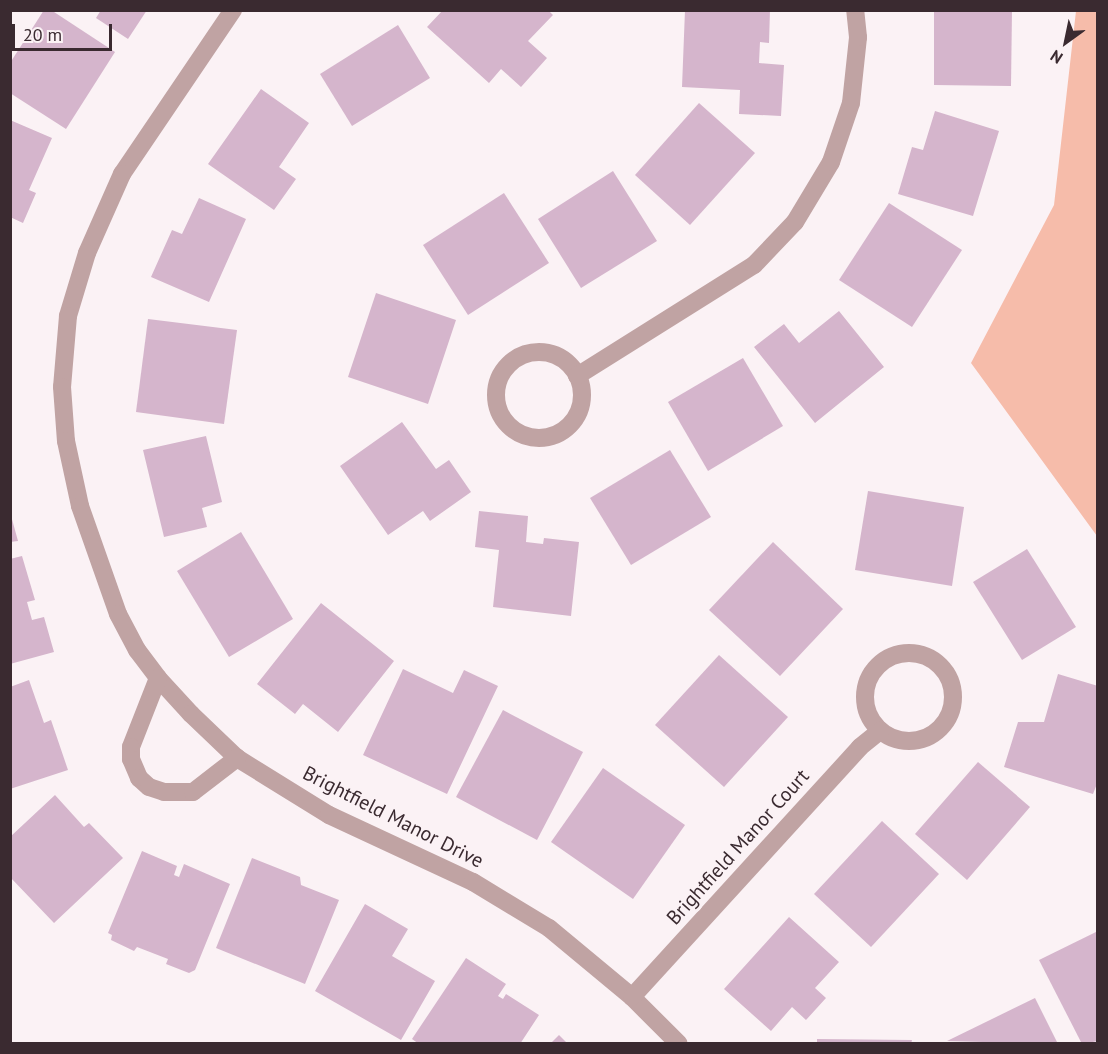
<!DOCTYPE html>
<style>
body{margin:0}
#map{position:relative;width:1108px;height:1054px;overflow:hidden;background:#fbf2f5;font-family:"PT Sans",sans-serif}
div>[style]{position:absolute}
.green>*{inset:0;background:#f6bcaa}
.building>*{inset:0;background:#d5b5cc}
.minor>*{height:18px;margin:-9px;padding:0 9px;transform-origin:9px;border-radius:9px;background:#c0a3a3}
.minor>.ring{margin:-9px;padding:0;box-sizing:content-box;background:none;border:18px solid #c0a3a3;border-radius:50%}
span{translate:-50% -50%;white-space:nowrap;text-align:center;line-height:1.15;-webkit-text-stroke:6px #fbf2f5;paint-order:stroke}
.street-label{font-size:20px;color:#3a2a30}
.frame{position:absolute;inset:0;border:12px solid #3a2a30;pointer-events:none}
.north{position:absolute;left:1036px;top:12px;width:60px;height:60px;-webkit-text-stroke:4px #fbf2f5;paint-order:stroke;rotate:213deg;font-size:16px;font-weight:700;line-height:24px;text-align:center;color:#3a2a30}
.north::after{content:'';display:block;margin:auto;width:21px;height:27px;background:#3a2a30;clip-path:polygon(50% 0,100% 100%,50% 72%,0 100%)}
.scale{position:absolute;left:12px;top:24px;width:100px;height:27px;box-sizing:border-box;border:3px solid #3a2a30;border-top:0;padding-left:8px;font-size:18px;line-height:21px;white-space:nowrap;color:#3a2a30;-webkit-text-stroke:4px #fbf2f5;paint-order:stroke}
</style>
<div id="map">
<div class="green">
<div style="clip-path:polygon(1076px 11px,1098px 11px,1097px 536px,971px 363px,1054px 205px)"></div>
</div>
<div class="building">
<div style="clip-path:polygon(44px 10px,51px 10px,115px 52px,66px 129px,10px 93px,10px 63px)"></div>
<div style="clip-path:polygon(101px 10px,147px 10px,128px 39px,96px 18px)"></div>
<div style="clip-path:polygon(443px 10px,548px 10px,553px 15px,528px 41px,547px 58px,521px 87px,501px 69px,489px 83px,427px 27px)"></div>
<div style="clip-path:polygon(685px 10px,770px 10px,769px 43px,760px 42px,759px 63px,784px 65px,781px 116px,739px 114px,740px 90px,682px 87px)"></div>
<div style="clip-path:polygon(934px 10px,1012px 10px,1011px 86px,934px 85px)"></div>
<div style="clip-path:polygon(398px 25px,430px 78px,352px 126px,320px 74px)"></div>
<div style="clip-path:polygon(261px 89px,309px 123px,279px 167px,296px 179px,274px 210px,208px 164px)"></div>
<div style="clip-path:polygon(699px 103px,755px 153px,690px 225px,635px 175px)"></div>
<div style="clip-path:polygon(935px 111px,999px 131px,973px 216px,898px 194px,912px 147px,923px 150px)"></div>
<div style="clip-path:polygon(10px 120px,52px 138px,29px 190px,36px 193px,23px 223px,10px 217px)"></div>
<div style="clip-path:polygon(613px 171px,657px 241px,581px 288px,538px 219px)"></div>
<div style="clip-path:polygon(504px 193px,549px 263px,468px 315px,423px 245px)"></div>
<div style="clip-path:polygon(199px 198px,246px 219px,209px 302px,151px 277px,172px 230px,182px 234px)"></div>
<div style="clip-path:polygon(889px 203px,962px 250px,912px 327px,839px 280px)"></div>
<div style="clip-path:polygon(376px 293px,456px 320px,428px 404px,348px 377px)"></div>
<div style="clip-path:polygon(839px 311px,884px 367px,815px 423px,754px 347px,784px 324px,799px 343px)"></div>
<div style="clip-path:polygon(148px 319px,237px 330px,224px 424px,136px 412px)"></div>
<div style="clip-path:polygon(743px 358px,783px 426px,708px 471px,668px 402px)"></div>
<div style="clip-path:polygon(402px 422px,436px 469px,449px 460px,471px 492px,430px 521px,423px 511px,388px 535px,340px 466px)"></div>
<div style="clip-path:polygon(206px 436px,222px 502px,202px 508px,207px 527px,164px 537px,143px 450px)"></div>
<div style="clip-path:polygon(670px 450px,711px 517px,631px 565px,590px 498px)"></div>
<div style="clip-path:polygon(868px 491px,964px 507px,952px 586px,855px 570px)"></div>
<div style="clip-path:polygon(479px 511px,528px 516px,526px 542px,543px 544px,544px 538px,579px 542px,571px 616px,493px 607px,499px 550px,475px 547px)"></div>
<div style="clip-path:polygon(10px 512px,18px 541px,10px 542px)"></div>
<div style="clip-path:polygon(241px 532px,293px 619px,229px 657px,177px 571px)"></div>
<div style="clip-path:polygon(773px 542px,843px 609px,780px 676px,709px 610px)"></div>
<div style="clip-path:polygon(1027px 549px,1076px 627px,1022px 660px,973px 582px)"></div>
<div style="clip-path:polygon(22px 556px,35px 600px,27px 602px,32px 620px,44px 617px,54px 652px,10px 664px,10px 559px)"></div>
<div style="clip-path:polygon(321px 603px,394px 661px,338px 732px,303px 704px,295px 714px,257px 684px)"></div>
<div style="clip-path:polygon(719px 655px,788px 717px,724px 787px,655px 725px)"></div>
<div style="clip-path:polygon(403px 669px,453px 693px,464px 670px,498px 686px,447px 794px,363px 755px)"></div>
<div style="clip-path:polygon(1058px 674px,1098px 686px,1098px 781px,1093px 794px,1004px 767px,1018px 722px,1044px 722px)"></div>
<div style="clip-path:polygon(29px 680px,44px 723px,51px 720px,68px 770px,10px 789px,10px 687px)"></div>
<div style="clip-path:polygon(503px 710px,583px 752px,537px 840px,456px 797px)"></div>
<div style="clip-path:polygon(978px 762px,1030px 807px,967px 880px,915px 834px)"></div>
<div style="clip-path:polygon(603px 768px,685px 825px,633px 899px,551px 842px)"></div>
<div style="clip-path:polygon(55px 795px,84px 827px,89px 823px,123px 858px,54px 923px,10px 877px,10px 837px)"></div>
<div style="clip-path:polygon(882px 821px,939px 874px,871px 947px,814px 894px)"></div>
<div style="clip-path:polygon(142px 851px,177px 866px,174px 875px,179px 877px,184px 864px,230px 884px,195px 970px,189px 973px,166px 964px,168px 959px,137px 947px,134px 951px,111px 940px,112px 935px,108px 933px)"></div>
<div style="clip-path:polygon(252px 858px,300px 877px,301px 885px,339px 900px,305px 984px,216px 948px)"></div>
<div style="clip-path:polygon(365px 904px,408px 929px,392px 956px,435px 981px,401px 1040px,315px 991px)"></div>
<div style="clip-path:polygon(789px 917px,839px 962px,815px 988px,826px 998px,806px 1020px,792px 1007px,771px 1031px,724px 989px)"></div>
<div style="clip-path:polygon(1098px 931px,1098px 1041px,1082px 1044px,1039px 960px)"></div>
<div style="clip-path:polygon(466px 958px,506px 984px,498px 996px,503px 999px,506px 994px,539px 1015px,520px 1044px,419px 1044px,412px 1039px)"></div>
<div style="clip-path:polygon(1035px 998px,1058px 1044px,947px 1041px)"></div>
<div style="clip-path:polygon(559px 1035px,568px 1044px,550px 1044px)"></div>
<div style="clip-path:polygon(817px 1039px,912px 1040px,911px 1044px,817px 1044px)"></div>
</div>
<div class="minor">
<div style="left:233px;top:10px;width:198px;rotate:124.1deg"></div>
<div style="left:122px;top:174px;width:86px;rotate:113.9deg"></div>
<div style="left:87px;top:253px;width:66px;rotate:106.8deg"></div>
<div style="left:68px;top:316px;width:71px;rotate:94.8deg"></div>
<div style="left:62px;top:387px;width:54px;rotate:85.8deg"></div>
<div style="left:66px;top:441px;width:66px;rotate:77.8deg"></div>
<div style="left:80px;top:506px;width:114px;rotate:70.6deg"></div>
<div style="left:118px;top:614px;width:41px;rotate:62.2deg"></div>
<div style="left:137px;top:650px;width:35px;rotate:53deg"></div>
<div style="left:158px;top:678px;width:49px;rotate:47.5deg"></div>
<div style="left:191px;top:714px;width:64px;rotate:43.7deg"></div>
<div style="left:237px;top:758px;width:108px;rotate:31.8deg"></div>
<div style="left:329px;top:815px;width:159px;rotate:25deg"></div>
<div style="left:473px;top:882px;width:89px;rotate:31.2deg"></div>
<div style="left:549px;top:928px;width:108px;rotate:39.7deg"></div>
<div style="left:632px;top:997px;width:66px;rotate:45deg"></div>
<div class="ring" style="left:496px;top:352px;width:68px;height:68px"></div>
<div style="left:577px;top:376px;width:209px;rotate:-32.1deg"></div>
<div style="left:754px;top:265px;width:59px;rotate:-46.4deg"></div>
<div style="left:795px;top:222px;width:70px;rotate:-59deg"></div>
<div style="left:831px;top:162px;width:62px;rotate:-71.3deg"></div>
<div style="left:851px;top:103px;width:66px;rotate:-83.9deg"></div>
<div style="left:858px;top:37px;width:27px;rotate:-96deg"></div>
<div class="ring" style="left:865px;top:653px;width:70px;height:70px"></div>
<div style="left:158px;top:678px;width:74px;rotate:111.4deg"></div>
<div style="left:131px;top:747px;width:12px;rotate:90deg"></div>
<div style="left:131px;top:759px;width:21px;rotate:67deg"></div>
<div style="left:139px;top:778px;width:13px;rotate:42deg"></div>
<div style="left:149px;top:787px;width:16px;rotate:18deg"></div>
<div style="left:164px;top:792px;width:29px"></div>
<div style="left:193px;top:792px;width:56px;rotate:-37.7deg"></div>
<div style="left:632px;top:997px;width:338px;rotate:-47.6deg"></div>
<div style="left:860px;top:747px;width:26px;rotate:-39deg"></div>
</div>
<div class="street-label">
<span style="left:393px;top:817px;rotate:27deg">Brightfield Manor Drive</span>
<span style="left:738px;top:847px;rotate:-48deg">Brightfield Manor Court</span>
</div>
<div class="frame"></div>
<div class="north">N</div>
<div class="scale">20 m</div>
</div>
